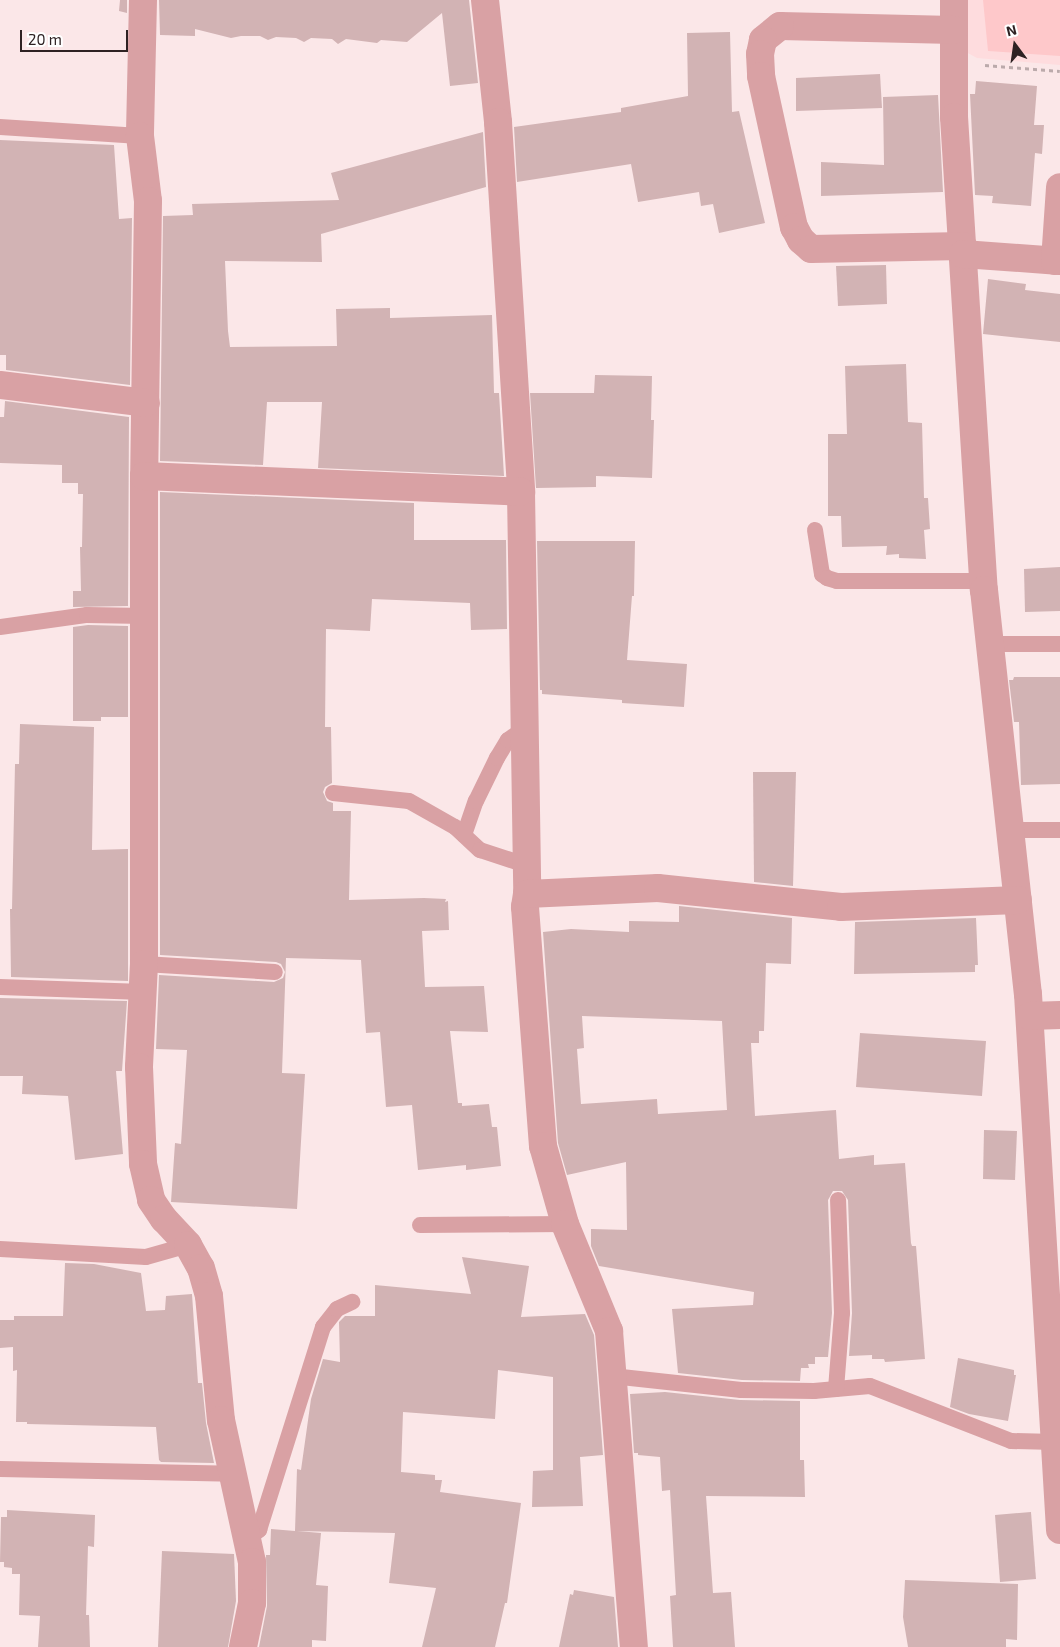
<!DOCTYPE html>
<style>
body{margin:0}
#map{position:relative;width:1060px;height:1647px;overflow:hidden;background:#fbe7e8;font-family:"Exo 2",sans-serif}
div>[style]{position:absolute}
.built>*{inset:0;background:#fedcde}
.green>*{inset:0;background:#fec8ca}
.building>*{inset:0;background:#d2b3b4}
.path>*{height:3px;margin-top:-1.5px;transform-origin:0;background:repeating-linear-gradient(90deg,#bbaaab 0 4px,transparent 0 8px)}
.lane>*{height:16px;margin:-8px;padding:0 8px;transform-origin:8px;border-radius:8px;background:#d9a1a4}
.street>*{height:28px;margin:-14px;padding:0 14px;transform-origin:14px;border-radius:14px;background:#d9a1a4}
span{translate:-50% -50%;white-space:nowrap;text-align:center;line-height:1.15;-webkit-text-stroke:4.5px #fff;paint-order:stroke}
.north{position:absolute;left:990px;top:20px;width:50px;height:50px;-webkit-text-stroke:4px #fff;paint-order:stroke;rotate:346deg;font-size:14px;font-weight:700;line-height:20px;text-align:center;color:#2e2223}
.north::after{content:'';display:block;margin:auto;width:18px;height:22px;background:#2e2223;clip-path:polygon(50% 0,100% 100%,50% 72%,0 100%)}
.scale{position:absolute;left:20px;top:30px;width:108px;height:22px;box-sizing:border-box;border:2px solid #2e2223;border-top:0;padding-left:6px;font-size:15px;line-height:18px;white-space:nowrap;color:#2e2223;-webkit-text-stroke:4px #fff;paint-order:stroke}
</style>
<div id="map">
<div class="built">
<div style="clip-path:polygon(964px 0,1060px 0,1060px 65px,977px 58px,964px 51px)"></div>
</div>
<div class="green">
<div style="clip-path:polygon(983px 0,1060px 0,1060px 56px,988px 51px)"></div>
</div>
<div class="building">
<div style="clip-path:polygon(120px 0,127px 0,127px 13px,119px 11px)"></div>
<div style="clip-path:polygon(159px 0,469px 0,478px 83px,450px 86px,442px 13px,407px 42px,381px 40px,377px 43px,346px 39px,338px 44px,332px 39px,311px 38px,304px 42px,296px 38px,276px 37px,268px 40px,260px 36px,241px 36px,231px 38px,195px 29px,195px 36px,160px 35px)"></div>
<div style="clip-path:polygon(730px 32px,732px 112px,739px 111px,765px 223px,719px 233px,713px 204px,701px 206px,699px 192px,638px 202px,631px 164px,517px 182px,514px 127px,621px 112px,621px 108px,688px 96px,687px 33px)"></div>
<div style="clip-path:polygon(880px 74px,882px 108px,796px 111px,796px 78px)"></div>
<div style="clip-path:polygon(976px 81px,1037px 86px,1034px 125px,1044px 125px,1042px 154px,1035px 153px,1031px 206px,992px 203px,993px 196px,975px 195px,970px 94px,975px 94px)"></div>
<div style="clip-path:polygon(938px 95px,943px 192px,821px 196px,821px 162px,884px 165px,883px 97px)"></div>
<div style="clip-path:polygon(483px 132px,486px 187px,321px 234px,322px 262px,225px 261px,228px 331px,230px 347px,337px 346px,336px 309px,390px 308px,390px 318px,492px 315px,494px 393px,499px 393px,504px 476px,318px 468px,322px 402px,267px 402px,263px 465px,160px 461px,163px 216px,193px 215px,192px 204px,339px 200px,331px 173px)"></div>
<div style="clip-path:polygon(0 140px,114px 145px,119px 219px,132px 218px,130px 385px,6px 370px,6px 355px,0 355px)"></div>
<div style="clip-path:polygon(886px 265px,887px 304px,838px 306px,836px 266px)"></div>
<div style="clip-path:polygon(988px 279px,1026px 284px,1025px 290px,1060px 294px,1060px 342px,983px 334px)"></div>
<div style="clip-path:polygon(906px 364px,908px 422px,922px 423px,924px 498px,928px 498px,930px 529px,924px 530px,926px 559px,899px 558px,899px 554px,886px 555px,887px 546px,842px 547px,841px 516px,828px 516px,828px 434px,847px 434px,845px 366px)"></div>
<div style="clip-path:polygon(595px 375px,652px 376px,651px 420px,654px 420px,652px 478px,596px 476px,596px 487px,536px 488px,530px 393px,594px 393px)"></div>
<div style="clip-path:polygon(5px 401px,129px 417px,128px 606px,73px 607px,73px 591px,81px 591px,80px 547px,82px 547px,83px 494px,78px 494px,78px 483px,62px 483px,62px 465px,0 463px,0 417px,4px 417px)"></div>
<div style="clip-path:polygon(160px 492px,414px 503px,414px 540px,506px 540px,507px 629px,471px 630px,470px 603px,372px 599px,370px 631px,326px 629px,325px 727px,331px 727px,332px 783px,325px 787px,323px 792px,327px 801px,333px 803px,333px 811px,351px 811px,349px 900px,424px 898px,446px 899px,445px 902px,448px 901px,449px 930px,422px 931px,425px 987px,484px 986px,488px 1032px,450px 1031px,458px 1103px,462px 1103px,462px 1106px,489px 1104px,492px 1127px,497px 1127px,501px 1166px,466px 1170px,466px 1165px,418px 1170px,412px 1105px,386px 1107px,380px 1032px,366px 1033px,361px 960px,286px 958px,282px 1073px,305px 1074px,297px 1209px,171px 1202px,175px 1143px,181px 1144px,187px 1050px,156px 1049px,159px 975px,274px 982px,283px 978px,285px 972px,281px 964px,276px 962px,160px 955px)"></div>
<div style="clip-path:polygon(537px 541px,635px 541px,634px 596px,632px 596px,627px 660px,687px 664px,684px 707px,622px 703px,622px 700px,542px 694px,542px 690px,540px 690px)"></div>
<div style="clip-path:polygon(1060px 567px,1060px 611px,1025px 612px,1024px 569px)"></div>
<div style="clip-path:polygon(88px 625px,128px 626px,128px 717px,101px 717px,101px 721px,73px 721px,73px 627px)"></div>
<div style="clip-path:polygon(1014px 677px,1060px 677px,1060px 784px,1021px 785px,1019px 722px,1014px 722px,1009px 680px,1013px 680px)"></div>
<div style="clip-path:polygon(20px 724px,94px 727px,92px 850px,128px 849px,128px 981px,11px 977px,10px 909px,12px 909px,15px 764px,19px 764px)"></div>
<div style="clip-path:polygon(753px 772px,796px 772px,793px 886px,754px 882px)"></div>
<div style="clip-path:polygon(evenodd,679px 906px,792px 918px,791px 964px,766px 963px,764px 1031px,759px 1031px,759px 1043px,751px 1043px,755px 1116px,836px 1110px,839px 1159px,874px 1155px,874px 1165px,905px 1163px,911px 1243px,912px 1246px,916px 1246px,925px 1359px,885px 1362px,884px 1359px,872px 1359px,872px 1355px,849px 1356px,852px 1313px,848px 1200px,842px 1191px,833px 1191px,828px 1200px,832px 1313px,828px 1357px,815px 1357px,815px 1364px,808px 1364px,809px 1368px,801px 1368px,800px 1381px,742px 1380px,678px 1373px,672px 1309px,753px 1305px,754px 1292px,599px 1266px,591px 1246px,591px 1229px,627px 1230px,626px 1162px,567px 1175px,558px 1143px,543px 932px,571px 929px,629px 932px,629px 921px,679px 922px,679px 906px,582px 1016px,722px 1021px,727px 1110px,658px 1114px,657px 1099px,581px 1104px,577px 1049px,584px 1048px,582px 1016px)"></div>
<div style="clip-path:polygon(976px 918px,978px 965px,975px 965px,975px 972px,854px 974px,855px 922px)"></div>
<div style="clip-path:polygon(0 998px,127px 1001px,122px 1071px,116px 1071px,123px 1154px,75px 1160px,68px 1096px,22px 1094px,23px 1076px,0 1076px)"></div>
<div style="clip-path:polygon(860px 1033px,986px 1041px,982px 1096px,856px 1087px)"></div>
<div style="clip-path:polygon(984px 1130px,1017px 1131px,1015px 1180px,983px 1179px)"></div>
<div style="clip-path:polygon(462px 1257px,529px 1266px,521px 1317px,585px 1314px,594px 1335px,603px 1455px,580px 1457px,583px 1506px,532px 1507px,533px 1471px,553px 1470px,553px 1377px,498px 1370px,495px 1419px,403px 1412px,401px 1472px,435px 1475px,435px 1480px,442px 1480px,440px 1492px,521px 1503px,507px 1603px,505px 1603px,495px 1647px,422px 1647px,436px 1588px,389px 1583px,395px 1533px,297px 1531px,321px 1533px,316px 1585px,328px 1586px,326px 1641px,312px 1640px,312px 1647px,259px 1647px,267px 1606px,266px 1555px,270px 1555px,271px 1529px,295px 1531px,297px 1469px,301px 1470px,311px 1399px,323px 1359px,340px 1362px,339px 1322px,345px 1316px,375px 1316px,375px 1285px,471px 1294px)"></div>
<div style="clip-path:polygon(65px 1263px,94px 1264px,141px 1273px,146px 1311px,165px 1310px,166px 1296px,192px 1294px,198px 1383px,202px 1383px,206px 1423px,214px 1463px,161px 1462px,159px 1460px,156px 1427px,27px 1424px,27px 1422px,16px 1422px,17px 1370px,13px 1371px,13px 1347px,0 1348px,0 1320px,14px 1320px,14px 1316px,63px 1316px)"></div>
<div style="clip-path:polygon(958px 1358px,1014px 1370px,1014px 1375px,1016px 1375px,1008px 1421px,969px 1414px,950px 1407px)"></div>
<div style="clip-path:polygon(665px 1392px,740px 1400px,800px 1401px,800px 1460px,804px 1460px,805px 1497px,706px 1496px,713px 1593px,731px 1592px,735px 1647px,673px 1647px,670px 1596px,676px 1595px,670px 1490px,662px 1491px,660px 1457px,638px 1455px,638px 1453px,634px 1453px,630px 1394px)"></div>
<div style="clip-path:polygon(7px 1510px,95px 1515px,94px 1547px,88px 1546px,86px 1615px,89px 1615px,90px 1647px,38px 1647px,40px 1616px,19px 1615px,20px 1574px,12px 1574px,12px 1568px,4px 1567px,4px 1562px,0 1562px,1px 1517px,7px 1517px)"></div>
<div style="clip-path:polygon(1031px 1512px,1036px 1579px,1000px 1582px,995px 1515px)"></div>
<div style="clip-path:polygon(162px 1551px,234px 1554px,236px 1601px,228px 1647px,158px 1647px)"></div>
<div style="clip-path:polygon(905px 1580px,1018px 1584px,1017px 1640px,1006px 1639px,1006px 1647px,908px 1647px,903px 1617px)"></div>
<div style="clip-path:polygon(574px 1590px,614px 1597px,618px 1647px,559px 1647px,570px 1594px,573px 1595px)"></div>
</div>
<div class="path">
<div style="left:985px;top:65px;width:75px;rotate:4.6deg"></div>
</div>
<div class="lane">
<div style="left:0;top:127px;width:140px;rotate:3.7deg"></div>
<div style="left:815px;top:530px;width:45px;rotate:81deg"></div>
<div style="left:822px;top:574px;width:6px;rotate:39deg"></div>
<div style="left:827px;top:578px;width:10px;rotate:17deg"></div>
<div style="left:837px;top:581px;width:147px"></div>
<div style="left:0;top:627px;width:88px;rotate:-7.9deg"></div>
<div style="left:87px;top:615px;width:58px;rotate:1deg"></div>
<div style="left:990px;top:644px;width:70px"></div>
<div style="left:333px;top:793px;width:76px;rotate:6deg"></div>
<div style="left:409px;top:801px;width:53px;rotate:29.5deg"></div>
<div style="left:455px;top:827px;width:34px;rotate:43deg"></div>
<div style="left:480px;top:850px;width:48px;rotate:18.1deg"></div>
<div style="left:1010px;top:830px;width:50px"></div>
<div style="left:464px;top:835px;width:36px;rotate:-71deg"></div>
<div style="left:476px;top:801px;width:48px;rotate:-64deg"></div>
<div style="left:497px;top:758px;width:21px;rotate:-59deg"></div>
<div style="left:508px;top:740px;width:21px;rotate:-35deg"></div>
<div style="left:144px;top:964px;width:131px;rotate:3.5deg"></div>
<div style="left:0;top:987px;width:143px;rotate:2deg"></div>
<div style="left:420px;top:1225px;width:145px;rotate:-0.4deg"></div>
<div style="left:0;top:1249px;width:146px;rotate:3.1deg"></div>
<div style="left:146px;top:1257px;width:44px;rotate:-15.9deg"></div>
<div style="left:612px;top:1376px;width:130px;rotate:6.2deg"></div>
<div style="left:741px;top:1390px;width:73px;rotate:0.8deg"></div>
<div style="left:814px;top:1391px;width:56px;rotate:-5.1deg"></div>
<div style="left:870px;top:1386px;width:151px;rotate:21.3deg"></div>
<div style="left:1011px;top:1441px;width:44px;rotate:1.3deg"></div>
<div style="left:836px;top:1389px;width:76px;rotate:-85.5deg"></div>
<div style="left:842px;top:1313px;width:113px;rotate:-92deg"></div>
<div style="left:0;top:1469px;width:232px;rotate:1.2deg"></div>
<div style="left:248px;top:1538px;width:14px;rotate:-36deg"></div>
<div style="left:259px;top:1530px;width:213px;rotate:-72.5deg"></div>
<div style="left:323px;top:1327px;width:23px;rotate:-52deg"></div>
<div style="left:337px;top:1309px;width:17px;rotate:-25deg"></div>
</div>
<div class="street">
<div style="left:143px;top:0;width:136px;rotate:91.3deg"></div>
<div style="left:140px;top:136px;width:65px;rotate:83deg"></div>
<div style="left:148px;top:201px;width:275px;rotate:90.8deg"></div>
<div style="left:144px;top:476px;width:488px;rotate:90deg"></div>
<div style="left:144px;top:964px;width:103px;rotate:92.8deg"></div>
<div style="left:139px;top:1067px;width:97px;rotate:87.6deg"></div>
<div style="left:143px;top:1164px;width:37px;rotate:77deg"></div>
<div style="left:151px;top:1200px;width:23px;rotate:56deg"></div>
<div style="left:164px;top:1219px;width:35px;rotate:47deg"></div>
<div style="left:188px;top:1245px;width:26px;rotate:61deg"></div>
<div style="left:201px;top:1268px;width:29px;rotate:74deg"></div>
<div style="left:209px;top:1296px;width:125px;rotate:84.5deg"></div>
<div style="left:221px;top:1420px;width:145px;rotate:77.7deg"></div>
<div style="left:252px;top:1562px;width:41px;rotate:90deg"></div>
<div style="left:252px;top:1603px;width:45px;rotate:101.6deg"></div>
<div style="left:485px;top:0;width:123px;rotate:83.9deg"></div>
<div style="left:498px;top:122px;width:371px;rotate:86.4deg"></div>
<div style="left:521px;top:492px;width:402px;rotate:89.1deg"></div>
<div style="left:527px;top:894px;width:13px;rotate:99deg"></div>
<div style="left:525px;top:907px;width:240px;rotate:85.7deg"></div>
<div style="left:543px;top:1146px;width:81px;rotate:74.2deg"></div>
<div style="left:565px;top:1224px;width:116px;rotate:67.6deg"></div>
<div style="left:609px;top:1331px;width:317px;rotate:85.5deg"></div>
<div style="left:954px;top:0;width:117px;rotate:90deg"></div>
<div style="left:954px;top:117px;width:474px;rotate:86.4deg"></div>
<div style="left:984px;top:590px;width:406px;rotate:83.8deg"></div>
<div style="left:1028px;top:994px;width:537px;rotate:86.58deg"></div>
<div style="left:954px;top:30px;width:174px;rotate:-178.7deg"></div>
<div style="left:780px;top:26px;width:22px;rotate:141deg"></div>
<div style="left:763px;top:40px;width:14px;rotate:102deg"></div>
<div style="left:760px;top:54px;width:22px;rotate:87deg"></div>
<div style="left:761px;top:76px;width:155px;rotate:77.7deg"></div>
<div style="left:794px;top:227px;width:15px;rotate:62deg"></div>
<div style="left:801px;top:240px;width:13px;rotate:42deg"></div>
<div style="left:811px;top:249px;width:152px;rotate:-1.1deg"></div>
<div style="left:963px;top:254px;width:97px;rotate:4.1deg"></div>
<div style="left:1055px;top:261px;width:74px;rotate:-86.1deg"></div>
<div style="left:0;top:385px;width:147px;rotate:7deg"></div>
<div style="left:144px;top:476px;width:377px;rotate:2.4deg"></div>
<div style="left:527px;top:894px;width:131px;rotate:-2.6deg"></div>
<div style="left:658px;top:888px;width:184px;rotate:5.9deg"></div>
<div style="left:841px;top:907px;width:177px;rotate:-2.3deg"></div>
<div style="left:1030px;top:1016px;width:30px;rotate:-2deg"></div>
</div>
<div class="north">N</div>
<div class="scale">20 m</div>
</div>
